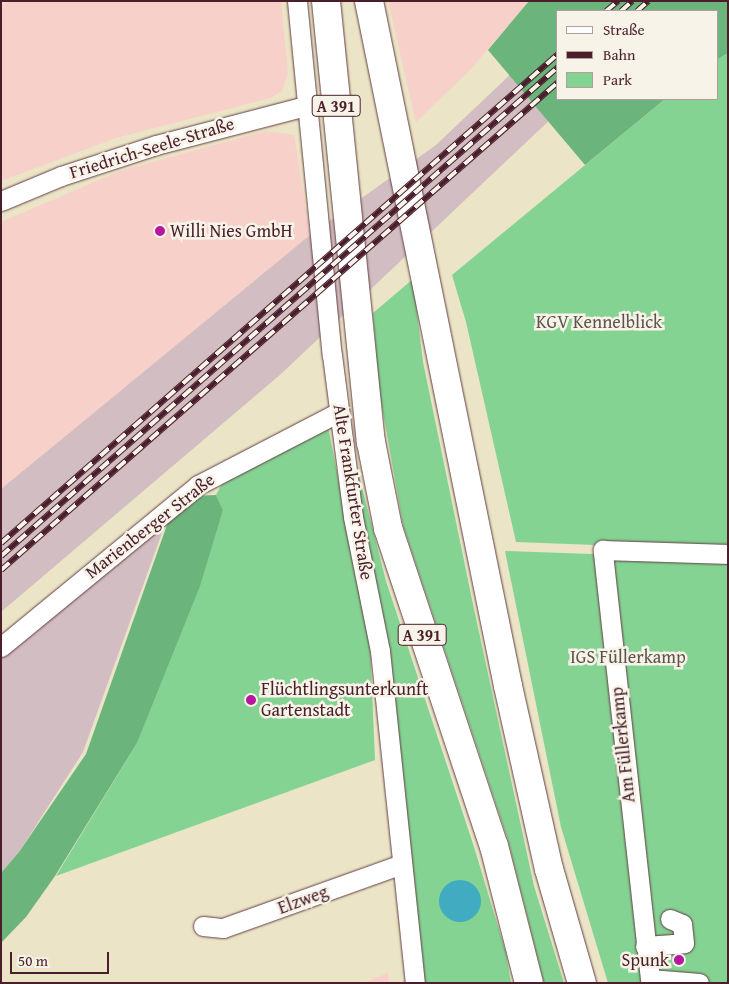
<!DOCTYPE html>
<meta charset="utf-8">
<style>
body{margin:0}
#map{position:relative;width:729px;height:984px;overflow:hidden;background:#ebe4c6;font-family:"Gentium Book Plus",serif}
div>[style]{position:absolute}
.built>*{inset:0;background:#f7d0ca}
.industrial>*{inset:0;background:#d2bec2}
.green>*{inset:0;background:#84d393}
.forest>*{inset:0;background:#6bb57d}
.water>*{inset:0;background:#41acc1}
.round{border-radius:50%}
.roads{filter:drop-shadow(0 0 1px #623d42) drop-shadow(0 0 1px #623d42)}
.minor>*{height:19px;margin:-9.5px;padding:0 9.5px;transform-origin:9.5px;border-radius:9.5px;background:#fff}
.highway>*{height:28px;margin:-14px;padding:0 14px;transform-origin:14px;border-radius:14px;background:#fff}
.rail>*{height:5.5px;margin-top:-2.75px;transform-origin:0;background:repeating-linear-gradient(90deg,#f7f3e8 0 11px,#4a1f2b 0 22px);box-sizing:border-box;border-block:1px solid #4a1f2b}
.dots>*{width:14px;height:14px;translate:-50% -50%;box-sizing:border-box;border:2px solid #f7f3e8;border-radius:50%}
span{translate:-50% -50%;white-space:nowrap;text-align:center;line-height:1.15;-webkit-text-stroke:5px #f7f3e8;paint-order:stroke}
.shield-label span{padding:1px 4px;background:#f7f3e8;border:1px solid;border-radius:4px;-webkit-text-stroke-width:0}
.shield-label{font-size:16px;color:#4a1f2b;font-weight:700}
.street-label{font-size:18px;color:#4a1f2b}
.poi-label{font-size:18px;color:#4a1f2b}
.left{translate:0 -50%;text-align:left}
.right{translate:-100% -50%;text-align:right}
.park-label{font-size:18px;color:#5b554a}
.frame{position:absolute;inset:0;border:2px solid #4a1f2b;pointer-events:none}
.legend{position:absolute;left:556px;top:10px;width:162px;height:90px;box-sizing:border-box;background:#f7f3e8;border:1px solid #b29e9c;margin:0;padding:6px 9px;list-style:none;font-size:15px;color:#4a1f2b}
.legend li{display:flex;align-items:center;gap:10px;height:25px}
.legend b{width:25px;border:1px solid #b29e9c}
.scale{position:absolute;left:10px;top:952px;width:99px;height:22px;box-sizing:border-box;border:2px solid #4a1f2b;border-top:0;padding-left:6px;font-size:15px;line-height:18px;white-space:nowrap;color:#4a1f2b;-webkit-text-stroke:4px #f7f3e8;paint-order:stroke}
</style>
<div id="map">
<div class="built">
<div style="clip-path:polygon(12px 1px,281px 1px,288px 73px,282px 91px,270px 98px,116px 138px,1px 181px,1px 5px)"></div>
<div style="clip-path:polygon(388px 1px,529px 1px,470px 70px,416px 122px)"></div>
<div style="clip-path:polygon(265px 131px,294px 135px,310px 235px,1px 489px,1px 222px,120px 171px)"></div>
<div style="clip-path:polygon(388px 973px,389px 983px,363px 983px)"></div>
</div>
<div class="industrial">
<div style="clip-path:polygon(558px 29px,558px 99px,572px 99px,281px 374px,1px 612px,1px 489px,310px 235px,436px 145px)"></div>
<div style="clip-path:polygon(167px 519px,83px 752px,19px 852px,1px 873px,1px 655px)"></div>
</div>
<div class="green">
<div style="clip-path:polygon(728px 53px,728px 550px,516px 542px,466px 322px,452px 275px,665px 99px,718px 99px,718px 59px)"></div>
<div style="clip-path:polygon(413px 279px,423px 362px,474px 609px,534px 886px,564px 983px,544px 983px,508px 840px,403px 525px,378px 384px,373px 313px)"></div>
<div style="clip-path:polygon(327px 421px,370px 643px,375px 760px,56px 876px,137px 743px,223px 510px,216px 495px,227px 474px)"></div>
<div style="clip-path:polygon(353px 464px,356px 464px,386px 581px,475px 850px,506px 953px,511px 983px,423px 983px)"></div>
<div style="clip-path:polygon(505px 551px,728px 559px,728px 983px,608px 983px,561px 827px)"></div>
</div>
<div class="forest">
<div style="clip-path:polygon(529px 1px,728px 1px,728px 53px,718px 59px,718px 11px,558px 11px,558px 99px,665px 99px,585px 165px,488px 50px)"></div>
<div style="clip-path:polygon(216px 495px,223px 510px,200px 586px,137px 743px,55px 876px,26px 917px,1px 943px,1px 873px,19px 852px,86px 754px,173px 508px,191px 496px)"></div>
</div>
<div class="water">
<div class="round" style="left:439px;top:880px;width:42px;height:42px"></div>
</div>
<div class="roads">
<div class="minor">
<div style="left:297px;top:1px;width:356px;rotate:84.4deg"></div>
<div style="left:332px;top:355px;width:163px;rotate:82.6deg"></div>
<div style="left:353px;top:517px;width:137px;rotate:78.6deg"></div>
<div style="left:380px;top:651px;width:334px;rotate:84deg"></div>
<div style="left:1px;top:201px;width:65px;rotate:-22.6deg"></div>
<div style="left:61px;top:176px;width:100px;rotate:-18.1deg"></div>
<div style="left:156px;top:145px;width:155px;rotate:-14.6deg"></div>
<div style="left:1px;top:647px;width:255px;rotate:-39.4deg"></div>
<div style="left:198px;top:485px;width:159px;rotate:-27.4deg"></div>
<div style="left:203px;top:926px;width:20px;rotate:6deg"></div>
<div style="left:223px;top:928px;width:190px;rotate:-19.7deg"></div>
<div style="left:645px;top:946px;width:39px;rotate:-4deg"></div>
<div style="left:684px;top:943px;width:19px;rotate:-96deg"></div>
<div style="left:682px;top:924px;width:13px;rotate:-157deg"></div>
<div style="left:699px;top:983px;width:49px;rotate:-175.3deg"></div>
<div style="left:650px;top:979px;width:432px;rotate:-96.3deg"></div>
<div style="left:603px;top:550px;width:125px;rotate:1.8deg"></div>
</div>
<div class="highway">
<div style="left:326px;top:1px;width:443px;rotate:84.2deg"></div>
<div style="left:371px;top:442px;width:88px;rotate:78.8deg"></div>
<div style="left:388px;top:528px;width:335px;rotate:71.6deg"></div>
<div style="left:494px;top:846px;width:141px;rotate:75.7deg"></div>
<div style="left:369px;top:1px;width:699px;rotate:78.53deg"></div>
<div style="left:508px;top:686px;width:188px;rotate:77.4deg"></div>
<div style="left:549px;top:869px;width:119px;rotate:73.9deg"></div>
</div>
</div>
<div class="rail">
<div style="left:606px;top:11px;width:16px;rotate:-40deg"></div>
<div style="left:621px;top:11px;width:15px;rotate:-42deg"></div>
<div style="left:637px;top:11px;width:15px;rotate:-42deg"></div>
<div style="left:1px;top:543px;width:741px;rotate:-41.28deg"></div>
<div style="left:1px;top:556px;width:741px;rotate:-41.28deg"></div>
<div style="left:1px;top:570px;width:741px;rotate:-41.22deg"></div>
</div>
<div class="dots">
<div style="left:160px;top:231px;background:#b5179e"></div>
<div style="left:251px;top:700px;background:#b5179e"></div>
<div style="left:679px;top:960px;background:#b5179e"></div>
</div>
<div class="shield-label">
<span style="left:336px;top:106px">A 391</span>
<span style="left:422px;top:635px">A 391</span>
</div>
<div class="street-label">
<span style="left:152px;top:148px;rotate:-17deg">Friedrich-Seele-Straße</span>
<span style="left:353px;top:492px;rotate:81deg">Alte Frankfurter Straße</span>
<span style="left:150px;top:526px;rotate:-38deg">Marienberger Straße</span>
<span style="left:623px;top:745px;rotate:-96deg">Am Füllerkamp</span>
<span style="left:303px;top:900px;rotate:-20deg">Elzweg</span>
</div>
<div class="poi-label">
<span class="left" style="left:170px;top:231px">Willi Nies GmbH</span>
<span class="left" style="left:261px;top:700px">Flüchtlingsunterkunft<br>Gartenstadt</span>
<span class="right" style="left:669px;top:960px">Spunk</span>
</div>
<div class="park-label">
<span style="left:599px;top:322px">KGV Kennelblick</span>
<span style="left:628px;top:657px">IGS Füllerkamp</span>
</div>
<div class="frame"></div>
<ul class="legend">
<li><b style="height:6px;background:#fff"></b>Straße</li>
<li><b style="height:6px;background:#4a1f2b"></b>Bahn</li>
<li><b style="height:14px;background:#84d393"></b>Park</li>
</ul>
<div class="scale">50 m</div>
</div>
